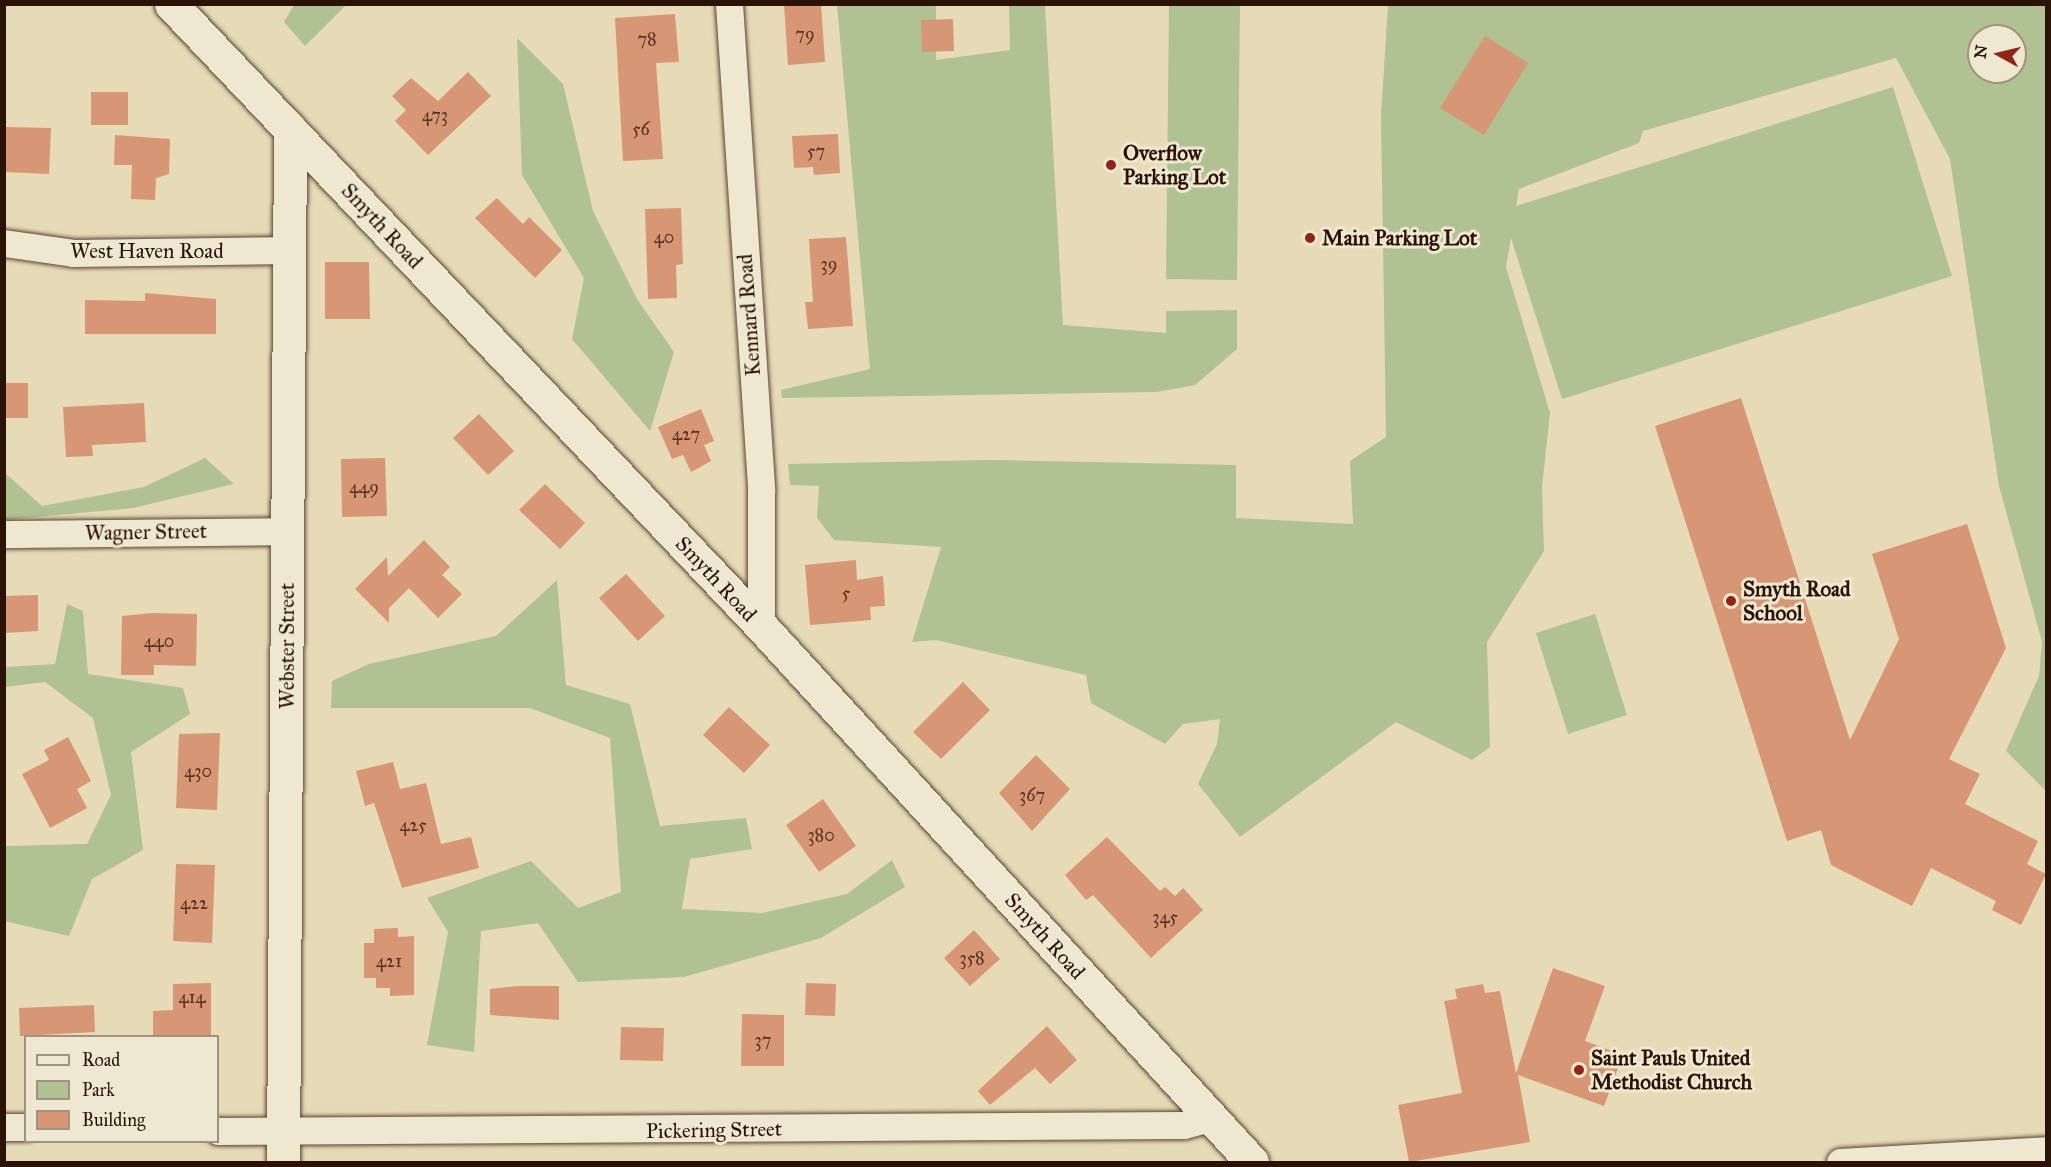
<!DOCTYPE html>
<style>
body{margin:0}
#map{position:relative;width:2051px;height:1167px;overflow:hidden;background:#e7dbb7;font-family:"IM FELL Great Primer",serif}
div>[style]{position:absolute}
.green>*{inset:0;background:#b0c192}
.building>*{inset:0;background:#d79674}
.roads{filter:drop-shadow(0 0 2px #594432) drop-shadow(0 0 2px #594432)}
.minor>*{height:27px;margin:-13.5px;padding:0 13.5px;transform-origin:13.5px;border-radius:13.5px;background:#efe8d0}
.tertiary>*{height:33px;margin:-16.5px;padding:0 16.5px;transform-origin:16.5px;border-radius:16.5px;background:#efe8d0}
.dots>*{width:16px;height:16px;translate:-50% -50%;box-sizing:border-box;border:3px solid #efe8d0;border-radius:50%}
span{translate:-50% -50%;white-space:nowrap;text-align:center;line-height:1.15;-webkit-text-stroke:6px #efe8d0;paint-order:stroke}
.number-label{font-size:18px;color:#532}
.number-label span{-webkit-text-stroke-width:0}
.poi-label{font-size:21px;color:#2a1206;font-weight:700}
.left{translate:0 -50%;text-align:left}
.street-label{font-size:21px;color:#2a1206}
.frame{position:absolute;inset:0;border:6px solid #2a1206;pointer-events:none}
.legend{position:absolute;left:24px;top:1035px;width:195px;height:108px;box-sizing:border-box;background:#efe8d0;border:2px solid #a0927f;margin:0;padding:8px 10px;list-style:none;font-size:18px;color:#2a1206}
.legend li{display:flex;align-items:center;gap:12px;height:30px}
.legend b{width:30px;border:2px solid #a0927f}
.north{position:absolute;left:1967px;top:24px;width:60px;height:60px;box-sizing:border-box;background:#efe8d0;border:2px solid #a0927f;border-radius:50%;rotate:278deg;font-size:16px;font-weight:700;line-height:24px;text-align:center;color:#2a1206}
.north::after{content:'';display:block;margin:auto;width:21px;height:27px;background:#8f2418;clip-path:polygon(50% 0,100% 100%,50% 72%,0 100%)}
</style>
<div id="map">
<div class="green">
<div style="clip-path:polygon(294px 5px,294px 4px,346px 5px,305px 46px,284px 22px)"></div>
<div style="clip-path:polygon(837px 5px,936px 5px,936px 60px,1010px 50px,1009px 5px,1045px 5px,1063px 325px,1166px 333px,1166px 311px,1237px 310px,1237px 349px,1195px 385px,1157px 392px,782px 398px,781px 390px,870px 369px)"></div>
<div style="clip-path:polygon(1169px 5px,1240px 5px,1237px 280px,1166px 279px)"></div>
<div style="clip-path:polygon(evenodd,1388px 5px,2046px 5px,2046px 791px,2006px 751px,2039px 676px,2042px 642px,1999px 486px,1950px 159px,1896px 58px,1643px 131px,1639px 143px,1519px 189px,1516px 206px,1893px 87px,1952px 276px,1562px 399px,1511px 238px,1506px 267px,1550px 413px,1542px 487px,1544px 551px,1487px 642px,1490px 747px,1472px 760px,1396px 722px,1240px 837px,1198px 784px,1217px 744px,1220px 719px,1183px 724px,1165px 744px,1091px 703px,1086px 675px,936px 640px,912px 642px,941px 547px,834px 540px,817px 518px,819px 486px,790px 485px,788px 464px,989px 460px,1236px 465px,1236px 518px,1353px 524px,1350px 461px,1386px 437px,1381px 116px,1388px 5px,1979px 36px,2015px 36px,2015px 72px,1979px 72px,1979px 36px)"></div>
<div style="clip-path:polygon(517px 38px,563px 84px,593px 211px,637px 299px,674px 352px,650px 431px,572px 339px,584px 278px,522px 175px)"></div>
<div style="clip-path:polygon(205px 458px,234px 484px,133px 508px,5px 520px,5px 473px,42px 506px,144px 487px)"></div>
<div style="clip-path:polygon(557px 580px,566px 685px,630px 704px,660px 826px,746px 818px,752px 849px,690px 859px,682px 909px,762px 913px,847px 894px,892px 860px,905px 887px,821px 938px,684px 977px,578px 982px,538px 923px,481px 931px,474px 1052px,427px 1045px,448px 932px,427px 898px,531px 861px,578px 908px,621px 892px,610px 738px,530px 708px,331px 708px,332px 681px,369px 664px,496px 636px)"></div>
<div style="clip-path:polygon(67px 604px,83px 611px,88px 674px,183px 688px,190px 714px,131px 752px,143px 850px,92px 879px,69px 936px,4px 921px,5px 846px,87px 844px,111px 795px,93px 718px,45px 682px,5px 687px,5px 667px,55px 664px)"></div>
<div style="clip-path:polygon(1595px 614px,1627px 715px,1568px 734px,1536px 633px)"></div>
</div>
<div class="building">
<div style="clip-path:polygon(784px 4px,821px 4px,825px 62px,788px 65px)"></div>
<div style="clip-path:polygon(675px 14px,679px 62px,656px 63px,663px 159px,623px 161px,615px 18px)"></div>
<div style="clip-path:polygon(953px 19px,954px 51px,922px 52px,921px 20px)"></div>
<div style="clip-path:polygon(1485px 36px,1528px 63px,1484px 135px,1440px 108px)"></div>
<div style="clip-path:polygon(468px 72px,491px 96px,428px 155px,395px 121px,406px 110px,392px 96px,411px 78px,438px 101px)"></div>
<div style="clip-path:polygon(91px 92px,128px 92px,128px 125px,91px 125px)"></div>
<div style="clip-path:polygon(4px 127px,51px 128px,49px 174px,4px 172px)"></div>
<div style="clip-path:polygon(838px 134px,840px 173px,814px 175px,813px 167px,794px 168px,792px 136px)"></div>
<div style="clip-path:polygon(115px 135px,170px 139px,169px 174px,156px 178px,155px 200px,131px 199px,132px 165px,114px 165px)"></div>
<div style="clip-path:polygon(497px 198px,523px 224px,529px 217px,562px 250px,535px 278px,475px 218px)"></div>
<div style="clip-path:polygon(681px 208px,683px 264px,676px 265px,677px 298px,648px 299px,645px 209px)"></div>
<div style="clip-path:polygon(846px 237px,853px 326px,808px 329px,805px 302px,813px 302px,809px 239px)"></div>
<div style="clip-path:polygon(325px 262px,369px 262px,370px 319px,325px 319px)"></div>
<div style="clip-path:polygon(145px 293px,216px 299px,216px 334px,85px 334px,85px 300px,145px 301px)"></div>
<div style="clip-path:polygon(4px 383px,28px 383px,28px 418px,4px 418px)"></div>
<div style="clip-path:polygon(1741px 398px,1850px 740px,1899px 639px,1872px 554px,1967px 524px,2006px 648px,1949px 759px,1980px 774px,1965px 804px,2038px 841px,2027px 864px,2046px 874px,2021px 925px,1992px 910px,1996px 901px,1931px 868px,1912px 906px,1831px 865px,1821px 830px,1787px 841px,1655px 426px)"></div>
<div style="clip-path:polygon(144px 403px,146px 442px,92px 445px,93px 456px,66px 457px,63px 407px)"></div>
<div style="clip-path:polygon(701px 409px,714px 441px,704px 445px,711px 461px,691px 472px,683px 455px,672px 459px,658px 427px)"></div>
<div style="clip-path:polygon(479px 414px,514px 451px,488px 475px,453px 438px)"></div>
<div style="clip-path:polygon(385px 458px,387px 516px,342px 517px,341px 459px)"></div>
<div style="clip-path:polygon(545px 484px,585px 523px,560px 549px,519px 510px)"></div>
<div style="clip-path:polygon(424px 540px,450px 567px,442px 575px,462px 594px,438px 618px,409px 588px,389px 608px,389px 623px,355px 589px,387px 557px,388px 576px)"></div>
<div style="clip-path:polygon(856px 560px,857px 580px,883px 576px,885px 606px,870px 607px,871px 620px,810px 625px,805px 565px)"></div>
<div style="clip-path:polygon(626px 574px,665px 616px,638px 641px,599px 598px)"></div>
<div style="clip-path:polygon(38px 595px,38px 631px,4px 633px,4px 596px)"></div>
<div style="clip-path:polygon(152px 613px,197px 614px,196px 666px,154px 665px,154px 675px,121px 675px,122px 616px)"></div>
<div style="clip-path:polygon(963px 682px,990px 710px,941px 759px,913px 732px)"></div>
<div style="clip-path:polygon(729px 707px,770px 745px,744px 773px,703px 735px)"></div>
<div style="clip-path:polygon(220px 733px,217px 810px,176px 808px,179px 734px)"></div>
<div style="clip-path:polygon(68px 737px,91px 781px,77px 789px,87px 808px,50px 828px,22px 774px,49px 760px,44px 750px)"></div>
<div style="clip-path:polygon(1036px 755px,1070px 789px,1032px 831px,999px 793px)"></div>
<div style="clip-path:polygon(393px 762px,400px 789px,426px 783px,441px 844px,471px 837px,479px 868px,402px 888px,374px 803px,365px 806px,356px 771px)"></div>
<div style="clip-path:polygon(823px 799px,856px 846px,819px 872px,786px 825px)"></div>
<div style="clip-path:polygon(1107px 837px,1160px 891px,1165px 887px,1175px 896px,1183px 888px,1203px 910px,1151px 958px,1093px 895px,1086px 900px,1065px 875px)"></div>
<div style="clip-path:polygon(176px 864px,215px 865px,212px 943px,173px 941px)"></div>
<div style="clip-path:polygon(398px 928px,398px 937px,414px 936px,414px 995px,390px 996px,390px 988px,376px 988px,376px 978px,364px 978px,364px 943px,374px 943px,374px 929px)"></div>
<div style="clip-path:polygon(974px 930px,1000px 959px,970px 986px,944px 958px)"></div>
<div style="clip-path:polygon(1553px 968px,1605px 986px,1585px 1041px,1623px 1055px,1604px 1106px,1518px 1075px,1530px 1142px,1409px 1162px,1398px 1105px,1462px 1093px,1444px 1001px,1457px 999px,1455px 989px,1483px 984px,1485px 993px,1500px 991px,1516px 1073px)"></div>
<div style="clip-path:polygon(211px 983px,211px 1036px,153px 1036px,153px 1011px,173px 1010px,173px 984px)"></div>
<div style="clip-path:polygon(806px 983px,836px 984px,835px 1016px,805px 1015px)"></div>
<div style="clip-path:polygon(518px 986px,559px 986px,559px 1020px,490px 1015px,490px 989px)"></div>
<div style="clip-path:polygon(94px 1005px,95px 1032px,20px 1036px,19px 1008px)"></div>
<div style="clip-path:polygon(742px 1014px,784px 1015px,784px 1066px,741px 1066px)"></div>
<div style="clip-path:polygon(1047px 1026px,1077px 1060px,1050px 1084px,1035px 1068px,990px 1105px,978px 1091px)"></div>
<div style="clip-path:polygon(621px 1027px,664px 1028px,663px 1061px,620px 1060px)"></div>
</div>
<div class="roads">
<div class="minor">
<div style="left:729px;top:4px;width:488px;rotate:86.2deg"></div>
<div style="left:761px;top:491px;width:135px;rotate:90deg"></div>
<div style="left:4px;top:243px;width:70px;rotate:8.2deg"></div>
<div style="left:73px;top:253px;width:217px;rotate:-0.8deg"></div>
<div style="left:4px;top:534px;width:284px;rotate:-0.6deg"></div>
<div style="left:4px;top:1127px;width:22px"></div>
<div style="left:218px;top:1131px;width:966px;rotate:-0.36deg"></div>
<div style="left:1184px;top:1125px;width:28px;rotate:-15deg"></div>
<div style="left:1840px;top:1162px;width:206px;rotate:-3.3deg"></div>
</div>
<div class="tertiary">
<div style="left:171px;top:4px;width:857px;rotate:46.51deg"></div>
<div style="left:761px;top:626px;width:727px;rotate:47.51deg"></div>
<div style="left:283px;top:1162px;width:1033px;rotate:-89.61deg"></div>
</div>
</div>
<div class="dots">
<div style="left:1111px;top:165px;background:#8f2418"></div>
<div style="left:1310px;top:238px;background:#8f2418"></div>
<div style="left:1731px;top:601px;background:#8f2418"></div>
<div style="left:1579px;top:1070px;background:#8f2418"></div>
</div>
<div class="number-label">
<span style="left:805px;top:34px">79</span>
<span style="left:647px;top:39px">78</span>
<span style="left:435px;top:115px">473</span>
<span style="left:641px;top:129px">56</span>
<span style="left:816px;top:151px">57</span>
<span style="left:664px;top:237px">40</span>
<span style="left:829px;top:264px">39</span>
<span style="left:686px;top:434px">427</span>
<span style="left:364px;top:487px">449</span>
<span style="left:846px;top:593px">5</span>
<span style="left:159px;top:641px">440</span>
<span style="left:198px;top:771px">430</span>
<span style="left:1032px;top:795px">367</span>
<span style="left:413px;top:825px">425</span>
<span style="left:821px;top:835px">380</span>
<span style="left:194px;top:903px">422</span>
<span style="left:1165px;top:917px">345</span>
<span style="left:972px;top:958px">358</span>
<span style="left:389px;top:961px">421</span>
<span style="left:192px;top:997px">414</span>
<span style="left:763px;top:1040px">37</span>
</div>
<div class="poi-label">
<span class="left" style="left:1123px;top:165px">Overflow<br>Parking Lot</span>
<span class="left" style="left:1322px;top:238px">Main Parking Lot</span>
<span class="left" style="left:1743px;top:601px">Smyth Road<br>School</span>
<span class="left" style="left:1591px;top:1070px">Saint Pauls United<br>Methodist Church</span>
</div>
<div class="street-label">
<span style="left:382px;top:226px;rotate:47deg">Smyth Road</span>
<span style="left:147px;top:251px">West Haven Road</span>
<span style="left:749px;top:315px;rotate:-94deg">Kennard Road</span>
<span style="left:146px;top:532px;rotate:-1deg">Wagner Street</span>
<span style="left:716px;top:579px;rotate:47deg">Smyth Road</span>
<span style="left:287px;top:646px;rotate:-90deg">Webster Street</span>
<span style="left:1045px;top:936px;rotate:48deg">Smyth Road</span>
<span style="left:714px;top:1130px;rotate:-1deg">Pickering Street</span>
</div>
<div class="frame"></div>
<ul class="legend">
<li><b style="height:8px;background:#efe8d0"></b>Road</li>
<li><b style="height:16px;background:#b0c192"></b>Park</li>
<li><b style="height:16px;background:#d79674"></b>Building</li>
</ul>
<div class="north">N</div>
</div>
